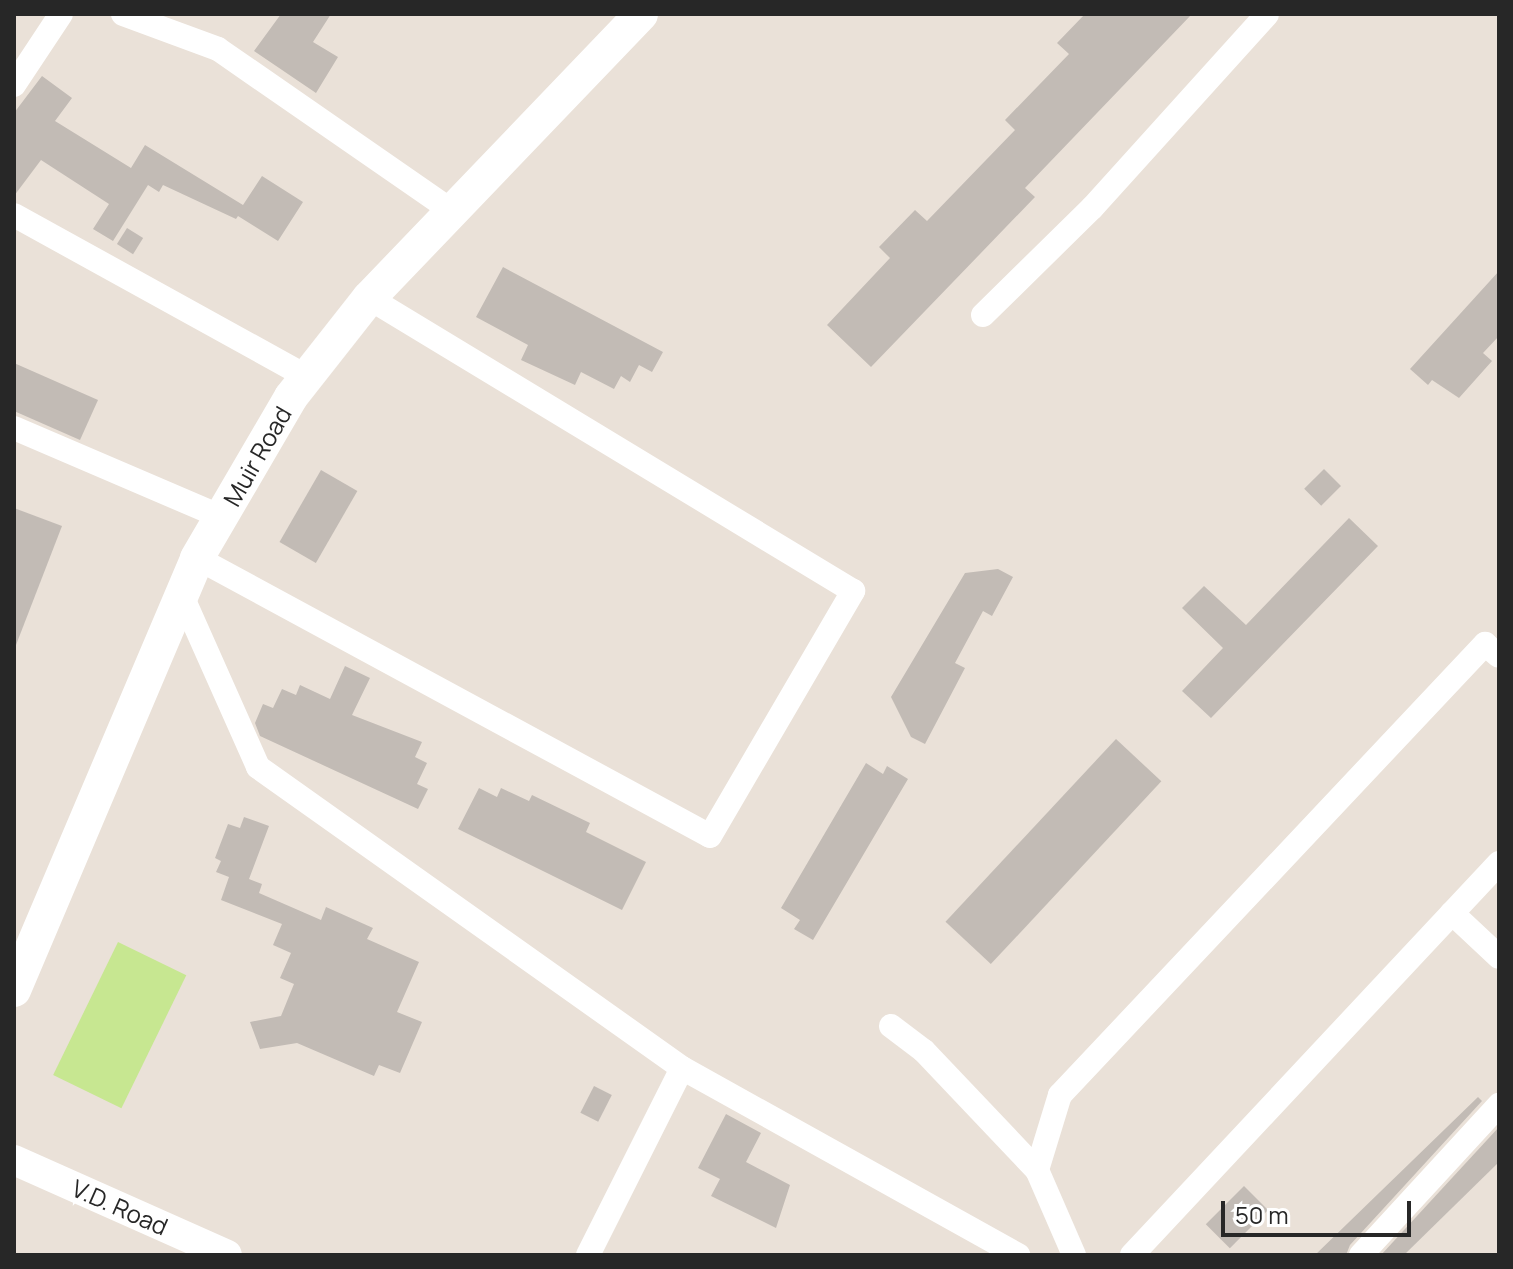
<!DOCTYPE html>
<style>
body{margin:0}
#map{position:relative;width:1513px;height:1269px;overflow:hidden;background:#eae1d8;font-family:Manrope,sans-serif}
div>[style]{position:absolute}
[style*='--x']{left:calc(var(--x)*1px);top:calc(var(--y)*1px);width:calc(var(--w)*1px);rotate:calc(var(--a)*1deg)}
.pitch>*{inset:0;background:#c7e791;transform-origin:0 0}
.building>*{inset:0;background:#c2bbb5;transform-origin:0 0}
.minor>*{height:24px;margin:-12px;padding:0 12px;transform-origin:12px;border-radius:12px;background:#fff}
.tertiary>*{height:30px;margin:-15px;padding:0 15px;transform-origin:15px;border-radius:15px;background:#fff}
.secondary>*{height:34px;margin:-17px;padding:0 17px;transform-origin:17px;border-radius:17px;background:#fff}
span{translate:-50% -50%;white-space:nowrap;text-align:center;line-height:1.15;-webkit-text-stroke:7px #fff;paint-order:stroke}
.street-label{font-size:24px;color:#272727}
.frame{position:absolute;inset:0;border:16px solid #272727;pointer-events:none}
.scale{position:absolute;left:1221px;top:1201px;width:190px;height:36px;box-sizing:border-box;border:4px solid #272727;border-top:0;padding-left:10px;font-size:24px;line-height:28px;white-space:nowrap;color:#272727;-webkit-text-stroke:6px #fff;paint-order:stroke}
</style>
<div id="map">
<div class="pitch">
<i style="left:118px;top:942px;width:76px;height:148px;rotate:26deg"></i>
</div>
<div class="building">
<i style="clip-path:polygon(281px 14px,331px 14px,313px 42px,338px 57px,316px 93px,254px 51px)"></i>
<i style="clip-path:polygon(1085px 14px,1192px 14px,1025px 188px,1035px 197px,871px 367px,827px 325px,890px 258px,879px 247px,915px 210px,927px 221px,1015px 130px,1005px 120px,1069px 54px,1057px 43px)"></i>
<i style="clip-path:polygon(42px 76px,72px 98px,55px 121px,131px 168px,145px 145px,243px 205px,262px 176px,303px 202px,278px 241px,238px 216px,236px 219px,163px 185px,159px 192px,148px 185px,113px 241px,93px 229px,109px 204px,41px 160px,14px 196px,14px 113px)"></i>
<i style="left:127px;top:228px;width:19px;height:19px;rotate:32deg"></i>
<i style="clip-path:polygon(503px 267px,663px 352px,652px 372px,639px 365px,630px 382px,621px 376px,614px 389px,581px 372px,575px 385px,521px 360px,528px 345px,476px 317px)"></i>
<i style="clip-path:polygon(1499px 271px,1499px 336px,1483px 353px,1492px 361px,1459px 398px,1432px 380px,1428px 385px,1410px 369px)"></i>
<i style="clip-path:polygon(14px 363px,98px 400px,80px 440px,14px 411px)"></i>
<i style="left:1324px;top:469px;width:24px;height:28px;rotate:45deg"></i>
<i style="left:321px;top:470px;width:42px;height:83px;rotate:30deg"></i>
<i style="clip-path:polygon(14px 508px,62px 526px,16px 645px,14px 645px)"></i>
<i style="clip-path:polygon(1349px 518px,1378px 546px,1211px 718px,1182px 691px,1223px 648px,1182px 608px,1204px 586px,1246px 625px)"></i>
<i style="clip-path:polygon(998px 569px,1013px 577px,992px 616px,983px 611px,955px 663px,965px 668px,925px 744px,911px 737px,891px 697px,965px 573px)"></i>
<i style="clip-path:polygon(345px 666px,370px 678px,352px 715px,422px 742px,415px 757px,427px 763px,417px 784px,428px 789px,418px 809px,260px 736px,255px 723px,263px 704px,273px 708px,282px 689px,296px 695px,300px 685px,330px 699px)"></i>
<i style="left:1116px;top:739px;width:62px;height:250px;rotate:43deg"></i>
<i style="clip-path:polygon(866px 763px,883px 774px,887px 766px,908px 779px,813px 940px,794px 929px,800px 920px,781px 908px)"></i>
<i style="clip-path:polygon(479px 788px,497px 797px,501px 788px,529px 801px,532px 795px,590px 823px,586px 832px,646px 862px,622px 910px,458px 829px)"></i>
<i style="clip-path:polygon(244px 817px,269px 826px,249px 879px,262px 884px,259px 893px,321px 920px,326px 907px,373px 928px,367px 939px,419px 962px,397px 1012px,422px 1022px,400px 1073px,379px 1065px,374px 1076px,297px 1043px,260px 1049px,250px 1022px,281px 1016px,294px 984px,280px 978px,291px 953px,273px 945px,282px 924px,221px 900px,229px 877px,216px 872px,221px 861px,215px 858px,228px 824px,240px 828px)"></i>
<i style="left:594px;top:1086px;width:20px;height:30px;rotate:27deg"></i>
<i style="clip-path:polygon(1478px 1097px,1482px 1101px,1350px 1245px,1346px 1255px,1315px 1255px)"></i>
<i style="clip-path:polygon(726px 1114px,761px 1133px,746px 1162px,790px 1185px,776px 1228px,711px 1196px,720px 1179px,698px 1168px)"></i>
<i style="clip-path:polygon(1499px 1127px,1499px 1162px,1404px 1255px,1381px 1255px)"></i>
<i style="left:1244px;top:1186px;width:34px;height:54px;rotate:45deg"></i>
</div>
<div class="minor">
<i style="--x:123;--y:14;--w:101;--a:20.2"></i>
<i style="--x:218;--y:49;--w:285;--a:34.7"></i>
<i style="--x:14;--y:85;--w:85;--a:-56.5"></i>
<i style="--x:14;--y:215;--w:335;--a:28.9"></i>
<i style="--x:983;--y:315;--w:153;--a:-44.5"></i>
<i style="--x:1092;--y:208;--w:261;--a:-47.9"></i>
<i style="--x:14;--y:428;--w:226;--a:23.2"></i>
<i style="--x:197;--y:558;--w:583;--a:28.45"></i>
<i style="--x:710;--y:836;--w:284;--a:-59.7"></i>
<i style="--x:853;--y:591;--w:566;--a:-148.81"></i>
<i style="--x:182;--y:596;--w:187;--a:66"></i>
<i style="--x:258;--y:767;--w:520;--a:35.37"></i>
<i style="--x:682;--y:1068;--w:385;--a:29.1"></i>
<i style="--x:1452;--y:913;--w:64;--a:43.1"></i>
<i style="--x:891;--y:1026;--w:41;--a:37.1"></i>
<i style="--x:924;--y:1051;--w:164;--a:46.5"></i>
<i style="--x:588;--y:1255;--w:209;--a:-63.3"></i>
<i style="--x:1074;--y:1255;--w:93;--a:-113.5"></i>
<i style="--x:1037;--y:1170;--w:78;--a:-73"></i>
<i style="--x:1060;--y:1095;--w:620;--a:-46.7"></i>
<i style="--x:1485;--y:644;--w:18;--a:41"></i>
<i style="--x:1132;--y:1255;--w:537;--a:-46.89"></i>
<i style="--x:1361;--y:1255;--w:204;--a:-47.4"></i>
</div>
<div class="tertiary">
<i style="--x:14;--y:1160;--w:233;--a:24"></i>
</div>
<div class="secondary">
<i style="--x:14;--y:990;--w:469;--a:-67"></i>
<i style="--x:197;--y:558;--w:186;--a:-59.7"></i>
<i style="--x:291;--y:397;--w:126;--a:-51.8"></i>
<i style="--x:369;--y:298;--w:393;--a:-46.2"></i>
</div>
<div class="street-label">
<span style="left:257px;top:456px;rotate:-60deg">Muir Road</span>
<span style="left:120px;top:1207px;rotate:24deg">V.D. Road</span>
</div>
<div class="frame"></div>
<div class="scale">50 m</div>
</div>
